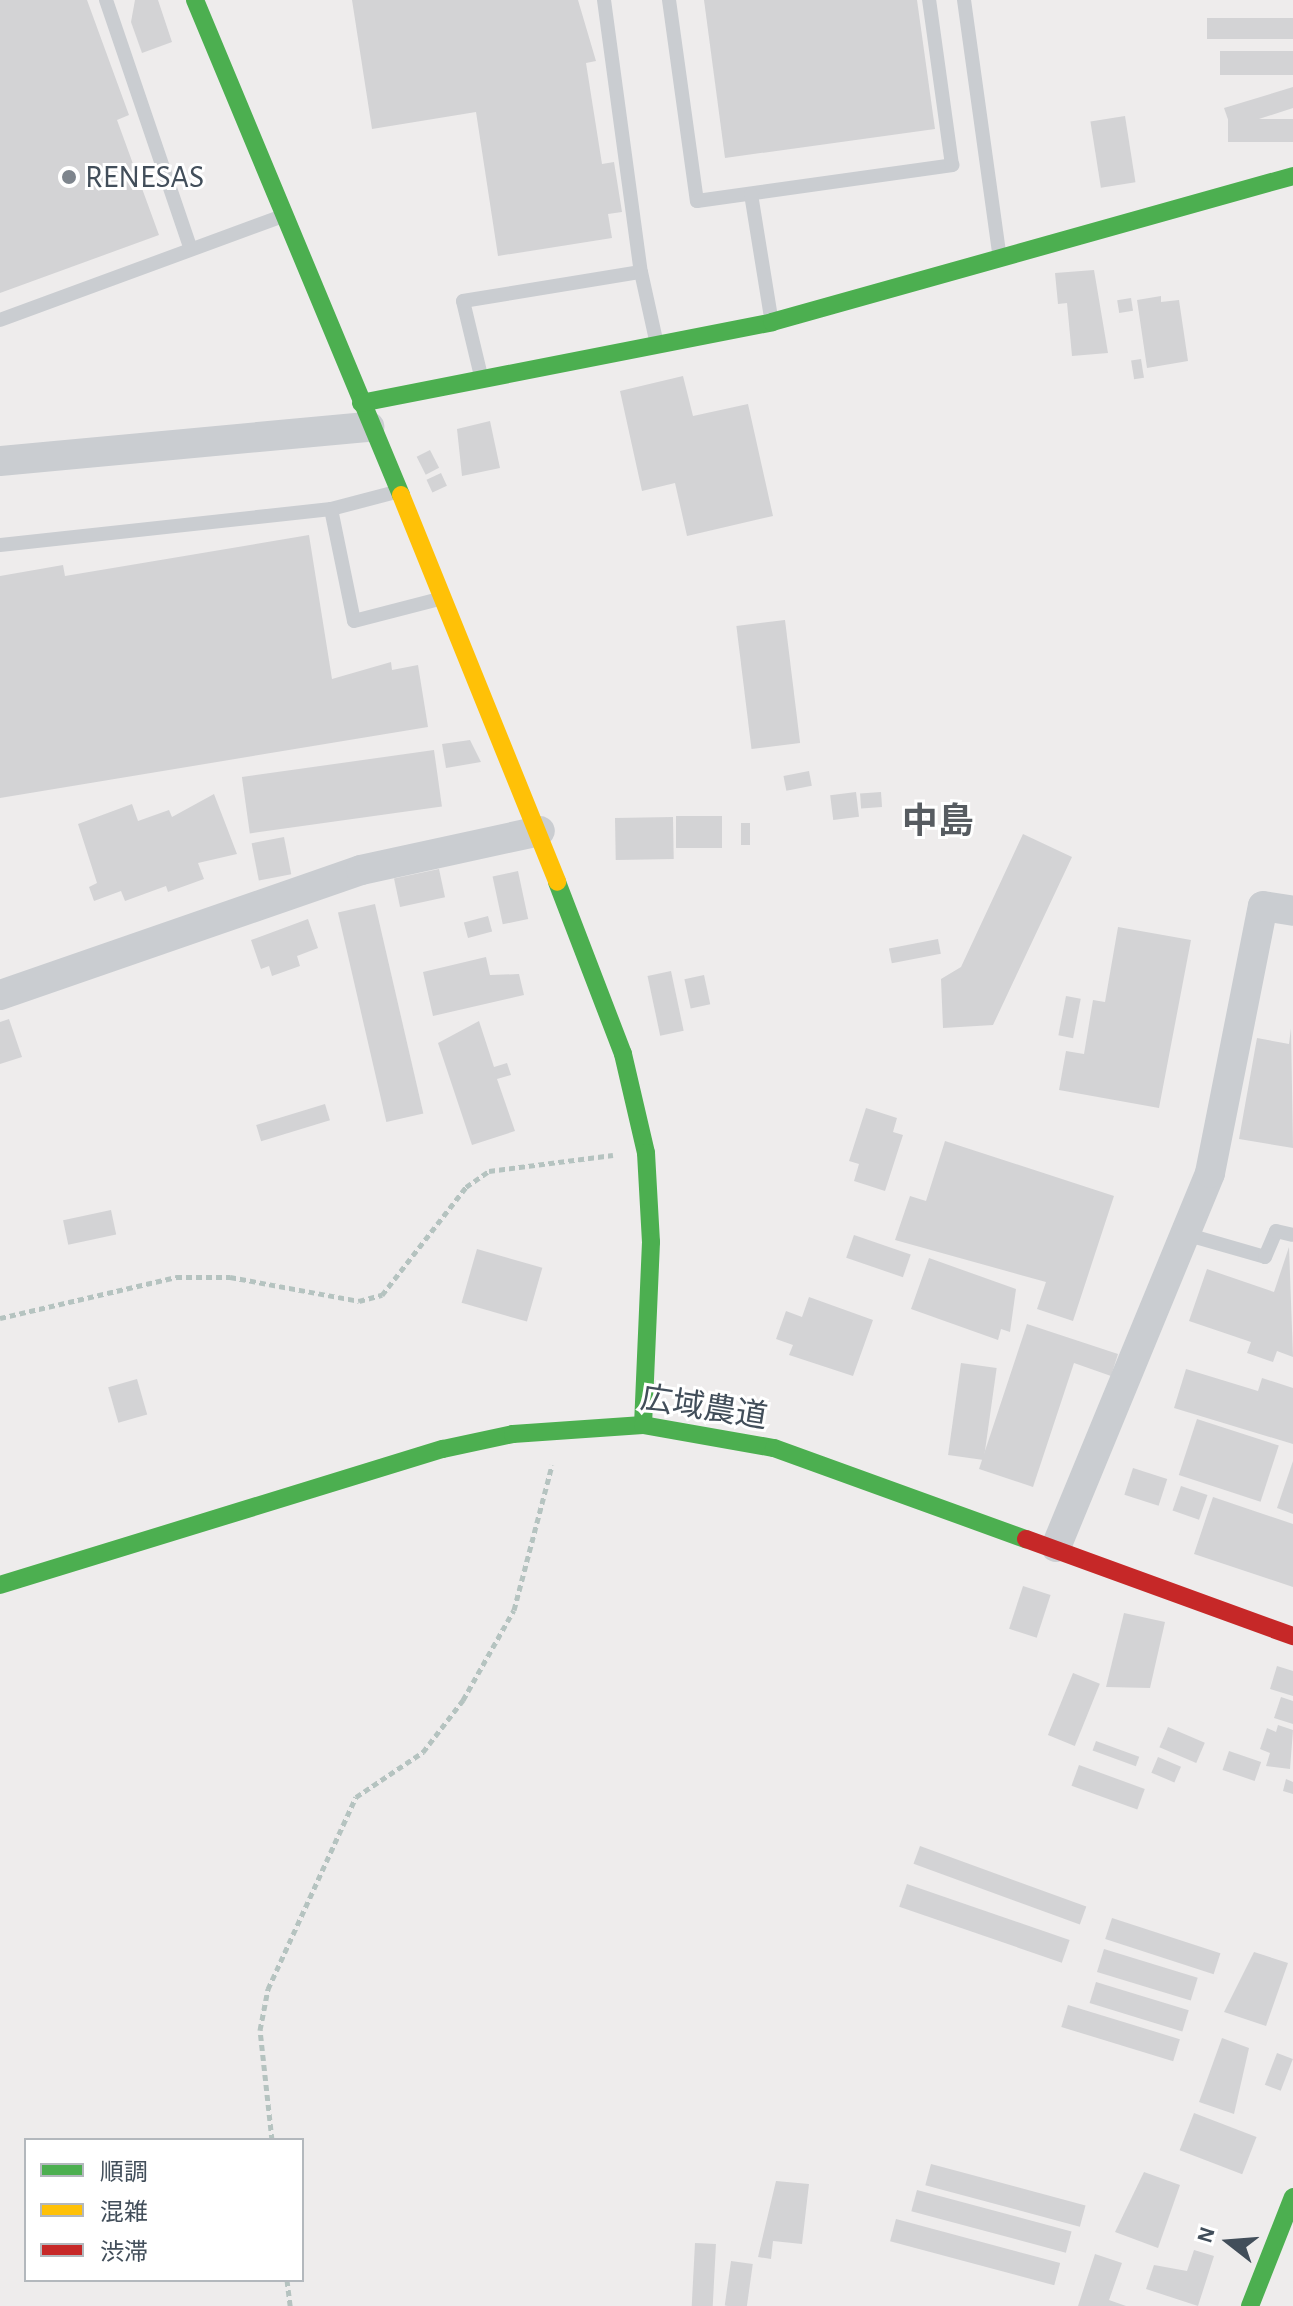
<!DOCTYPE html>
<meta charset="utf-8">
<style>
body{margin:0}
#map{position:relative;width:1293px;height:2306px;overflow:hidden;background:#eeecec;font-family:"Alegreya Sans","Noto Sans JP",sans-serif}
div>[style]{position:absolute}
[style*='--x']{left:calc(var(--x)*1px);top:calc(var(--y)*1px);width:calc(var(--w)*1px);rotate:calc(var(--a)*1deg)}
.building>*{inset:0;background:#d3d3d5;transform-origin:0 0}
.path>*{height:5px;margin-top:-2.5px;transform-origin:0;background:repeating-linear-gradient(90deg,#b5c3c0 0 6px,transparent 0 10px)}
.lane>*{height:14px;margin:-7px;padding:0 7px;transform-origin:7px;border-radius:7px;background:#cacdd1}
.street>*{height:30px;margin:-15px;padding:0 15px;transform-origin:15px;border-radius:15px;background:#cacdd1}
.fast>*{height:18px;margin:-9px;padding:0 9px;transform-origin:9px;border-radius:9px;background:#4caf50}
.slow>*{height:18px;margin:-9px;padding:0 9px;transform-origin:9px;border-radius:9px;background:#ffc107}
.jam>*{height:18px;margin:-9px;padding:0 9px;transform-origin:9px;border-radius:9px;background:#c62828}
.dots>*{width:22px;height:22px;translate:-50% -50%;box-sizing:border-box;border:4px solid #fff;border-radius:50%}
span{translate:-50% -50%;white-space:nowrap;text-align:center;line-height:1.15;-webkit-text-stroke:6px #fff;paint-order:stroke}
.poi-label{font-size:32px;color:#424e5a}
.left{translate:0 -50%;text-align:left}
.street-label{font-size:32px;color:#424e5a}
.quarter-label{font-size:36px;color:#575c61;font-weight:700}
.legend{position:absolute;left:24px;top:2138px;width:280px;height:144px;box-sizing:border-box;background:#fff;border:2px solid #b3b8bd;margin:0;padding:10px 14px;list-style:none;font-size:24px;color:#424e5a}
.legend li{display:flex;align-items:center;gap:16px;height:40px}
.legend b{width:40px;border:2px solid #b3b8bd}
.north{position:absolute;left:1189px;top:2202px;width:80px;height:80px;-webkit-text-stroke:6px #fff;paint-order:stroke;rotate:287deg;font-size:22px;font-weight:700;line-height:32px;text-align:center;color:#424e5a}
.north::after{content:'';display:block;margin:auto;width:28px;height:36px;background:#424e5a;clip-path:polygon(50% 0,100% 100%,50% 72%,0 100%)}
</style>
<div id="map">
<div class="building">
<i style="clip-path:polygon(0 0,87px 0,129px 115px,117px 120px,159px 235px,0 293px)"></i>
<i style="clip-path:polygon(135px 0,158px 0,172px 42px,142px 53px,131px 22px)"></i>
<i style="clip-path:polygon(352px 0,578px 0,596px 61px,586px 63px,602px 164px,614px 162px,622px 212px,608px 214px,612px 238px,498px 256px,476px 112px,372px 129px)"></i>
<i style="clip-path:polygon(704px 0,917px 0,935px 129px,725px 158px)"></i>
<i style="left:1293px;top:18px;width:21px;height:86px;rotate:90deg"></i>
<i style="left:1293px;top:51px;width:24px;height:73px;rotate:90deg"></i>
<i style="clip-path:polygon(1293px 87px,1293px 108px,1231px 128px,1224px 108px)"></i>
<i style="left:1125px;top:116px;width:67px;height:35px;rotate:81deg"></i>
<i style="left:1293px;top:119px;width:23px;height:65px;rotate:90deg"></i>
<i style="clip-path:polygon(1094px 270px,1108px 353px,1072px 356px,1067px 303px,1058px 304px,1055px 273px)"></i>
<i style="clip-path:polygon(1161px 296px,1161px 302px,1179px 300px,1188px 361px,1147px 368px,1137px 300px)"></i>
<i style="left:1131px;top:298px;width:13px;height:14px;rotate:81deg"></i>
<i style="left:1141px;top:359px;width:19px;height:10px;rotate:81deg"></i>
<i style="clip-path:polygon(683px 376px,693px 416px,748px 404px,773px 516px,687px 536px,675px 483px,642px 491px,620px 391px)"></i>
<i style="clip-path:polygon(490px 421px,500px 468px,462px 476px,457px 429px)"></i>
<i style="left:430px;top:450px;width:20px;height:15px;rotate:63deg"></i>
<i style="left:441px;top:473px;width:14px;height:16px;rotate:65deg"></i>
<i style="clip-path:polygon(309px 535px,332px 679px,391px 662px,392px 670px,418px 665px,428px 727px,0 798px,0 576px,63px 565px,65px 576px)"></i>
<i style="left:785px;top:620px;width:124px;height:49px;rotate:83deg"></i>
<i style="clip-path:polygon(470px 740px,481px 762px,446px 768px,442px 744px)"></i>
<i style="left:434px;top:750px;width:57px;height:194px;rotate:82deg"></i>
<i style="left:809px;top:771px;width:15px;height:26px;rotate:79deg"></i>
<i style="left:856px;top:792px;width:25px;height:26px;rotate:83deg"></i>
<i style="left:881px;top:792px;width:15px;height:21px;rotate:86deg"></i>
<i style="clip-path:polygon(214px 794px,237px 854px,198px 863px,204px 879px,168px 892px,166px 886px,125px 901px,121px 891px,94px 901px,89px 887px,97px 883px,78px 824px,132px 804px,138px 821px,169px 810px,172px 817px)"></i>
<i style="left:722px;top:816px;width:32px;height:46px;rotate:90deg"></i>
<i style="left:673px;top:817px;width:42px;height:58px;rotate:89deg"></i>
<i style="left:741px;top:823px;width:9px;height:22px"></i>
<i style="clip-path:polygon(1023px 834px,1072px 857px,993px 1025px,943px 1028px,941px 979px,961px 967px)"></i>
<i style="left:284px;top:837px;width:38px;height:33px;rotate:79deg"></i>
<i style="left:439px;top:869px;width:29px;height:46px;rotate:78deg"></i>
<i style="left:518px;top:871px;width:49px;height:26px;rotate:78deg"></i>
<i style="left:375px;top:904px;width:215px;height:38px;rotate:77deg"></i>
<i style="left:488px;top:916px;width:16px;height:25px;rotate:75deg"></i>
<i style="clip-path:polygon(308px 919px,318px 948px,297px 956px,300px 966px,272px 976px,269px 966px,261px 969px,251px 940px)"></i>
<i style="clip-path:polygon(1118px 927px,1191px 940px,1159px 1108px,1059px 1090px,1066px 1051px,1084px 1054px,1093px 1000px,1105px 1002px)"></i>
<i style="left:938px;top:939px;width:15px;height:50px;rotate:79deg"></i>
<i style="clip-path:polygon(486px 957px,490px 975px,519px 974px,524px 995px,433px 1016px,423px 972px)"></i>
<i style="left:671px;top:971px;width:61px;height:24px;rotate:78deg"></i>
<i style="left:704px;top:975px;width:30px;height:20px;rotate:78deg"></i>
<i style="left:1066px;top:996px;width:15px;height:40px;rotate:11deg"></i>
<i style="clip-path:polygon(9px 1019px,22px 1057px,0 1064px,0 1022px)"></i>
<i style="clip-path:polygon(479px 1021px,494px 1067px,507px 1063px,511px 1075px,497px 1079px,515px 1131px,472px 1145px,438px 1043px)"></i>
<i style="clip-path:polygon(1291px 1028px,1293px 1148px,1239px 1139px,1257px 1038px,1289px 1044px)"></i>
<i style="left:325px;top:1104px;width:17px;height:72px;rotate:73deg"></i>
<i style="clip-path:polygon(866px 1108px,897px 1118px,893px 1132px,903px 1135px,885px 1191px,854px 1181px,859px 1164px,849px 1161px)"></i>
<i style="clip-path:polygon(945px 1141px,1114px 1196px,1073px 1321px,1037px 1309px,1046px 1282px,895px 1240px,910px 1196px,926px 1201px)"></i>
<i style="left:111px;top:1210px;width:25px;height:49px;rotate:78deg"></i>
<i style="left:854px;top:1235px;width:60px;height:24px;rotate:19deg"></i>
<i style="clip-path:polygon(1289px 1247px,1293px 1357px,1277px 1351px,1273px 1362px,1247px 1353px,1251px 1342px,1189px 1321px,1207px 1269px,1274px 1292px)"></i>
<i style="left:477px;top:1249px;width:68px;height:56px;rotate:16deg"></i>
<i style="clip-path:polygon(929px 1258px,1016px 1289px,1010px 1332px,1001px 1329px,998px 1340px,911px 1309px)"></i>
<i style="clip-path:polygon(809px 1297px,873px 1320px,853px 1376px,789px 1355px,793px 1345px,776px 1339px,786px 1311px,802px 1317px)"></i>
<i style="clip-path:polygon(1027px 1324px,1118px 1354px,1111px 1376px,1074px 1363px,1033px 1487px,979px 1469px)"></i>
<i style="left:961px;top:1363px;width:36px;height:93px;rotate:8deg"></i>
<i style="clip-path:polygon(1186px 1369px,1258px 1391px,1262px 1378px,1293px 1388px,1293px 1444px,1174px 1408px)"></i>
<i style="left:137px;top:1379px;width:37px;height:30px;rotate:74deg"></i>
<i style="left:1197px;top:1419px;width:86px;height:59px;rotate:18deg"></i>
<i style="clip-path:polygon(1293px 1461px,1293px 1514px,1277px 1508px)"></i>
<i style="left:1133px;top:1468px;width:36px;height:28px;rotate:18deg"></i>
<i style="left:1181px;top:1486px;width:28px;height:26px;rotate:19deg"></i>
<i style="clip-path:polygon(1213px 1497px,1293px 1524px,1293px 1587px,1194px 1554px)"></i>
<i style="left:1023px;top:1586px;width:29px;height:45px;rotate:18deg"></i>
<i style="clip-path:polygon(1124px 1613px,1165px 1622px,1150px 1688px,1106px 1687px)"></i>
<i style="clip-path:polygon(1277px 1666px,1293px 1671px,1293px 1696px,1270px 1689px)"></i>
<i style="left:1073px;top:1673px;width:29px;height:67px;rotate:22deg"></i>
<i style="clip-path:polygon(1281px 1697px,1293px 1701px,1293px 1724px,1274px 1718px)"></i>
<i style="clip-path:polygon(1278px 1725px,1293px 1730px,1290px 1769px,1266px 1766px,1270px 1753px,1260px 1749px,1267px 1728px,1276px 1732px)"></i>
<i style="left:1168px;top:1727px;width:40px;height:22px;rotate:23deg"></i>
<i style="left:1096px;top:1741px;width:46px;height:10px;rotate:20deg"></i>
<i style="left:1229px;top:1751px;width:34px;height:20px;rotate:19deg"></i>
<i style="left:1158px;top:1757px;width:25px;height:17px;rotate:23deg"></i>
<i style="left:1079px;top:1765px;width:70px;height:22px;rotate:20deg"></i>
<i style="clip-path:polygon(1286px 1779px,1293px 1782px,1293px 1794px,1283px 1791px)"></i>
<i style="left:920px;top:1846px;width:177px;height:19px;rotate:20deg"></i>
<i style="left:907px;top:1884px;width:172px;height:24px;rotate:19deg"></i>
<i style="left:1112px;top:1918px;width:114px;height:22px;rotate:18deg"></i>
<i style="left:1104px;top:1949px;width:98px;height:24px;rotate:17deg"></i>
<i style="clip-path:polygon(1254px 1952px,1288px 1963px,1266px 2026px,1224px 2012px)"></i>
<i style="left:1096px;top:1982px;width:97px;height:22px;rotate:17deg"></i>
<i style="left:1068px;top:2005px;width:117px;height:23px;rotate:17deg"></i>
<i style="clip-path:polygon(1222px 2038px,1249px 2048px,1234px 2114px,1199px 2102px)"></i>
<i style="left:1277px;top:2053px;width:17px;height:34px;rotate:21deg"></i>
<i style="left:1194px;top:2113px;width:67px;height:40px;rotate:21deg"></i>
<i style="left:931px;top:2164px;width:160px;height:22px;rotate:15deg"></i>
<i style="clip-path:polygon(1144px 2172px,1180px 2185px,1158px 2248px,1115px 2232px)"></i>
<i style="clip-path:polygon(776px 2181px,809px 2184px,802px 2244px,773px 2241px,771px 2259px,758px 2257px)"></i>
<i style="left:917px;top:2190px;width:160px;height:22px;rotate:15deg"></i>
<i style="left:896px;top:2219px;width:170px;height:23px;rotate:15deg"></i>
<i style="left:695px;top:2243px;width:21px;height:63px;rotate:3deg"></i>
<i style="clip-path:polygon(1194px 2250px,1214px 2256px,1198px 2306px,1146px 2289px,1154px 2265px,1187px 2271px)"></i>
<i style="clip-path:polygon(1095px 2254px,1122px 2263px,1109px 2300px,1126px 2306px,1078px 2306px)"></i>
<i style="left:731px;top:2261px;width:22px;height:45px;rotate:8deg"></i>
</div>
<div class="path">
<i style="--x:0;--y:1318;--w:181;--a:-13.1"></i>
<i style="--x:176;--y:1277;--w:54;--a:0"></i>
<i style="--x:230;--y:1277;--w:131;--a:10.5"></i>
<i style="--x:359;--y:1301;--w:24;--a:-15"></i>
<i style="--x:382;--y:1295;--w:137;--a:-52.1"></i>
<i style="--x:466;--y:1187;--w:28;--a:-35"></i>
<i style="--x:489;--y:1171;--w:125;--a:-7.4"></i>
<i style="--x:272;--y:2140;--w:111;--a:-96.2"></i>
<i style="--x:260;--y:2030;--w:42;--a:-79"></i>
<i style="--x:268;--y:1989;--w:211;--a:-65.4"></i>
<i style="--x:356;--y:1797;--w:81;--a:-33.9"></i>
<i style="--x:423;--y:1752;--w:66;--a:-52.4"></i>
<i style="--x:463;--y:1700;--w:103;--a:-60.5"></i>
<i style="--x:514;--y:1610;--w:150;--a:-75.3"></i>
<i style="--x:287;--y:2280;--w:26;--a:83"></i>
</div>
<div class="lane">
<i style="--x:106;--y:0;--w:263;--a:71.2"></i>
<i style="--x:604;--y:0;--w:275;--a:82.3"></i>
<i style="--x:669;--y:0;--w:203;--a:82.1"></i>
<i style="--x:697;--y:201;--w:258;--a:-8"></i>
<i style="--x:952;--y:165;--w:167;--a:-97.9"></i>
<i style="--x:964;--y:0;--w:255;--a:82.1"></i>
<i style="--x:751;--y:194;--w:125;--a:80.8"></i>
<i style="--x:0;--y:320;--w:298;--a:-20.2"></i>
<i style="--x:481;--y:376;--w:77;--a:-103.5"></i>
<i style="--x:463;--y:301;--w:180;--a:-9.3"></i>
<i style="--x:641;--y:272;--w:70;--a:77.6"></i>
<i style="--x:331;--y:509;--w:67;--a:-14.7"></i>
<i style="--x:0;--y:545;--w:333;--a:-6.2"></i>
<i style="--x:331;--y:509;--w:114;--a:78.4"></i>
<i style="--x:354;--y:621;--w:88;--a:-14.5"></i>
<i style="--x:1185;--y:1234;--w:83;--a:16"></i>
<i style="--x:1265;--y:1257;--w:28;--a:-67"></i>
<i style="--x:1276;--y:1231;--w:17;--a:13"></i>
</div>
<div class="street">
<i style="--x:0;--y:461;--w:371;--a:-5.3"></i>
<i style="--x:0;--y:995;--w:382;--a:-19.1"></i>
<i style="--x:361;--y:870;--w:183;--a:-12.3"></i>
<i style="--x:1056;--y:1547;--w:404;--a:-67.6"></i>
<i style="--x:1210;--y:1173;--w:272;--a:-78.8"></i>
<i style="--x:1263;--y:906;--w:30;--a:9"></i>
</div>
<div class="fast">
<i style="--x:195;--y:0;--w:536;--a:67.4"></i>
<i style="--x:361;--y:403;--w:419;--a:-11.1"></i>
<i style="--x:772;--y:322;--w:541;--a:-15.65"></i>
<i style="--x:557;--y:882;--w:184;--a:69"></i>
<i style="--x:623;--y:1054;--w:102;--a:76.9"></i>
<i style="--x:646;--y:1153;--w:89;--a:86.8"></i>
<i style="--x:651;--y:1242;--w:183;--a:92.5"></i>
<i style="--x:0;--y:1585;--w:463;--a:-17.1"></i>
<i style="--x:443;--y:1449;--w:72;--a:-12.1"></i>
<i style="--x:513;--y:1434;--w:130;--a:-4"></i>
<i style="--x:643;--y:1425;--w:133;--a:10"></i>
<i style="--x:774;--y:1448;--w:268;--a:19.9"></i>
<i style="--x:1250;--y:2306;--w:117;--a:-68.5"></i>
</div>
<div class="slow">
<i style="--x:401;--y:495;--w:417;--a:68"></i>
</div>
<div class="jam">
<i style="--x:1026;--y:1539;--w:284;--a:20"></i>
</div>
<div class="dots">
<i style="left:69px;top:177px;background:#7e858d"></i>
</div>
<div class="poi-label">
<span class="left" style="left:85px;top:177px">RENESAS</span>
</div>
<div class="street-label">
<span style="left:704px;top:1408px;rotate:9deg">広域農道</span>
</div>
<div class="quarter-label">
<span style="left:938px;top:823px">中島</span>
</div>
<ul class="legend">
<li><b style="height:10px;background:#4caf50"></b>順調</li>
<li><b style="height:10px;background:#ffc107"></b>混雑</li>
<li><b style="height:10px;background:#c62828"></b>渋滞</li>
</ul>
<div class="north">N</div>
</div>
